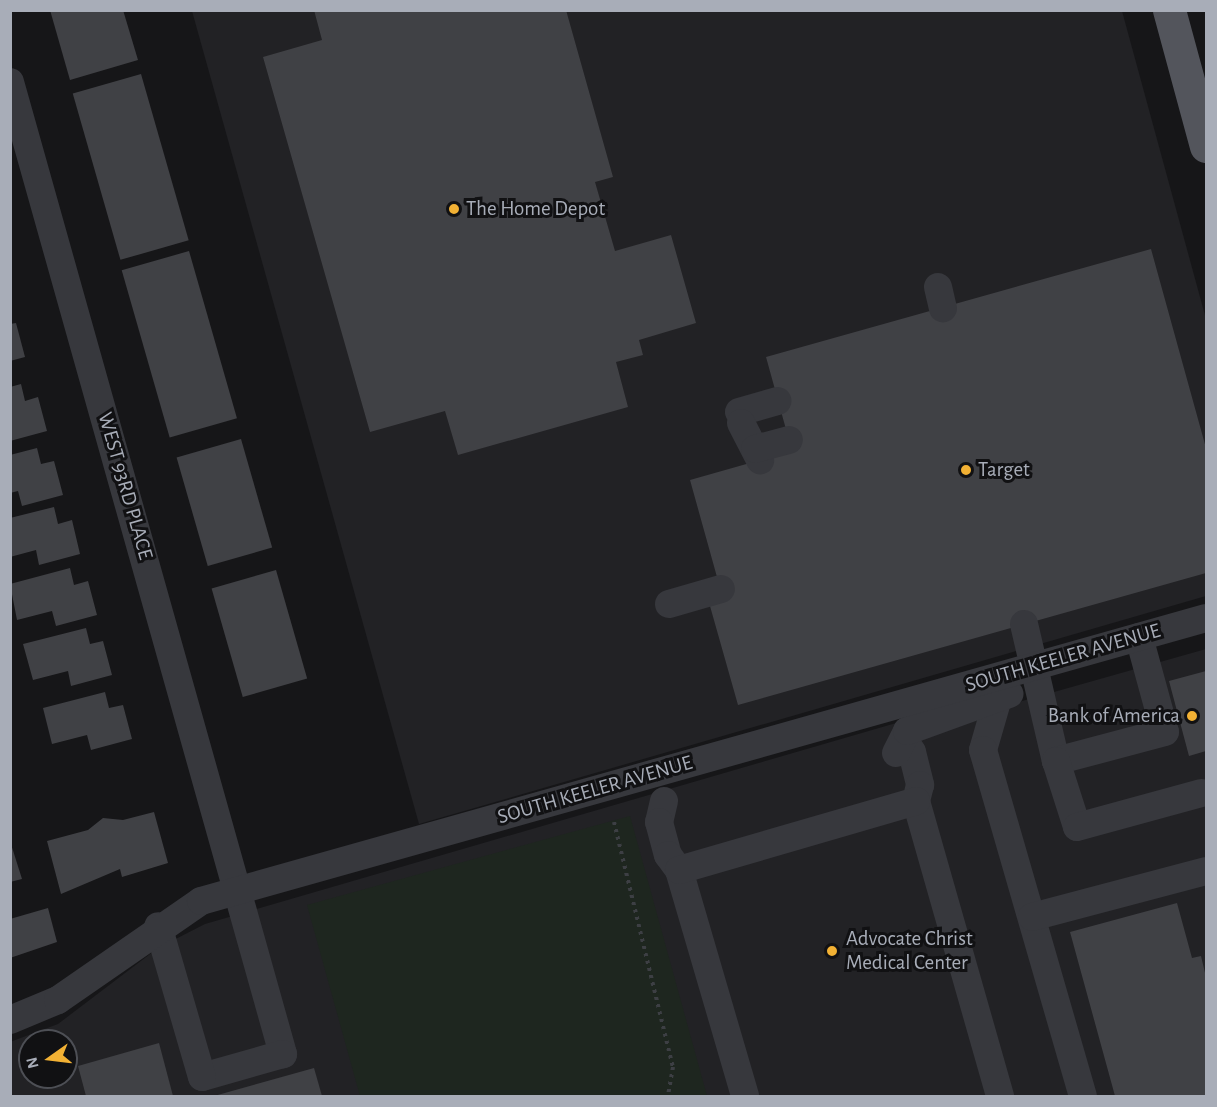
<!DOCTYPE html>
<style>
body{margin:0}
#map{position:relative;width:1217px;height:1107px;overflow:hidden;background:#161618;font-family:"Alegreya Sans",sans-serif}
div>[style]{position:absolute}
[style*='--x']{left:calc(var(--x)*1px);top:calc(var(--y)*1px);width:calc(var(--w)*1px);rotate:calc(var(--a)*1deg)}
.built>*{inset:0;background:#222225}
.green>*{inset:0;background:#1e261f}
.building>*{inset:0;background:#404145;transform-origin:0 0}
.path>*{height:4px;margin-top:-2px;transform-origin:0;background:repeating-linear-gradient(90deg,#3d3f44 0 3px,transparent 0 7.5px)}
.minor>*{height:28px;margin:-14px;padding:0 14px;transform-origin:14px;border-radius:14px;background:#37383d}
.major>*{height:33px;margin:-16.5px;padding:0 16.5px;transform-origin:16.5px;border-radius:16.5px;background:#53555c}
.dots>*{width:16px;height:16px;translate:-50% -50%;box-sizing:border-box;border:3px solid #111113;border-radius:50%}
span{translate:-50% -50%;white-space:nowrap;text-align:center;line-height:1.15;-webkit-text-stroke:6px #111113;paint-order:stroke}
.poi-label{font-size:21px;color:#a8adb8}
.left{translate:0 -50%;text-align:left}
.right{translate:-100% -50%;text-align:right}
.street-label{font-size:21px;color:#a8adb8}
.frame{position:absolute;inset:0;border:12px solid #a8adb8;pointer-events:none}
.north{position:absolute;left:18px;top:1029px;width:60px;height:60px;box-sizing:border-box;background:#111113;border:2px solid #4d4f55;border-radius:50%;rotate:256deg;font-size:16px;font-weight:700;line-height:24px;text-align:center;color:#a8adb8}
.north::after{content:'';display:block;margin:auto;width:21px;height:27px;background:#f2b134;clip-path:polygon(50% 0,100% 100%,50% 72%,0 100%)}
</style>
<div id="map">
<div class="built">
<i style="clip-path:polygon(192px 11px,1122px 11px,1206px 319px,1206px 596px,419px 824px)"></i>
<i style="clip-path:polygon(evenodd,1206px 649px,1206px 1096px,11px 1096px,10px 1042px,58px 1024px,158px 948px,205px 924px,934px 712px,987px 711px,1206px 649px,30px 1041px,66px 1041px,66px 1077px,30px 1077px,30px 1041px)"></i>
</div>
<div class="green">
<i style="clip-path:polygon(630px 816px,707px 1096px,360px 1096px,307px 905px)"></i>
</div>
<div class="building">
<i style="clip-path:polygon(50px 10px,123px 10px,138px 60px,70px 80px)"></i>
<i style="clip-path:polygon(314px 10px,566px 10px,613px 177px,595px 182px,615px 251px,671px 235px,696px 323px,639px 340px,643px 355px,616px 362px,628px 407px,458px 455px,445px 411px,370px 432px,263px 57px,322px 40px)"></i>
<i style="left:141px;top:74px;width:173px;height:71px;rotate:74deg"></i>
<i style="clip-path:polygon(1151px 249px,1206px 448px,1206px 573px,738px 705px,708px 599px,722px 595px,690px 480px,792px 451px,766px 357px)"></i>
<i style="left:189px;top:251px;width:174px;height:70px;rotate:74deg"></i>
<i style="clip-path:polygon(16px 323px,25px 357px,10px 361px,10px 324px)"></i>
<i style="clip-path:polygon(21px 384px,25px 401px,38px 397px,47px 431px,10px 441px,10px 387px)"></i>
<i style="left:241px;top:439px;width:113px;height:67px;rotate:74deg"></i>
<i style="clip-path:polygon(37px 448px,41px 464px,54px 461px,63px 495px,22px 506px,18px 491px,10px 493px,10px 455px)"></i>
<i style="clip-path:polygon(54px 507px,58px 524px,72px 520px,80px 554px,39px 565px,36px 550px,10px 557px,10px 518px)"></i>
<i style="clip-path:polygon(70px 568px,74px 585px,88px 581px,97px 615px,56px 626px,52px 611px,17px 620px,10px 584px)"></i>
<i style="left:276px;top:570px;width:113px;height:67px;rotate:74deg"></i>
<i style="clip-path:polygon(86px 628px,90px 644px,103px 641px,112px 675px,71px 686px,68px 671px,33px 680px,23px 644px)"></i>
<i style="clip-path:polygon(1206px 671px,1206px 751px,1189px 756px,1169px 681px)"></i>
<i style="clip-path:polygon(105px 692px,109px 708px,123px 705px,132px 739px,91px 750px,87px 735px,52px 744px,43px 708px)"></i>
<i style="clip-path:polygon(154px 812px,168px 863px,122px 877px,120px 869px,61px 894px,47px 841px,88px 830px,103px 818px,123px 820px)"></i>
<i style="clip-path:polygon(10px 841px,22px 879px,10px 882px)"></i>
<i style="clip-path:polygon(1177px 903px,1192px 958px,1201px 956px,1206px 977px,1206px 1096px,1115px 1096px,1070px 932px)"></i>
<i style="clip-path:polygon(48px 908px,57px 942px,10px 958px,10px 919px)"></i>
<i style="clip-path:polygon(159px 1043px,173px 1096px,86px 1096px,78px 1066px)"></i>
<i style="clip-path:polygon(314px 1068px,322px 1096px,214px 1096px)"></i>
</div>
<div class="path">
<i style="--x:614;--y:822;--w:252;--a:76.5"></i>
<i style="--x:673;--y:1067;--w:29;--a:100"></i>
</div>
<div class="minor">
<i style="--x:10;--y:82;--w:1010;--a:74.31"></i>
<i style="--x:283;--y:1054;--w:84;--a:164.1"></i>
<i style="--x:202;--y:1077;--w:157;--a:-106.2"></i>
<i style="--x:938;--y:287;--w:22;--a:77"></i>
<i style="--x:739;--y:412;--w:40;--a:-16"></i>
<i style="--x:741;--y:423;--w:42;--a:62.8"></i>
<i style="--x:755;--y:449;--w:35;--a:-15"></i>
<i style="--x:669;--y:604;--w:54;--a:-16.1"></i>
<i style="--x:1024;--y:624;--w:141;--a:76.9"></i>
<i style="--x:1139;--y:637;--w:98;--a:74.7"></i>
<i style="--x:1165;--y:732;--w:113;--a:165.1"></i>
<i style="--x:1056;--y:761;--w:69;--a:72.3"></i>
<i style="--x:1077;--y:827;--w:129;--a:-15.3"></i>
<i style="--x:998;--y:698;--w:54;--a:106.1"></i>
<i style="--x:983;--y:750;--w:360;--a:73.9"></i>
<i style="--x:904;--y:740;--w:14;--a:56"></i>
<i style="--x:912;--y:752;--w:34;--a:76"></i>
<i style="--x:920;--y:785;--w:16;--a:104"></i>
<i style="--x:916;--y:801;--w:307;--a:74.1"></i>
<i style="--x:896;--y:753;--w:25;--a:-63"></i>
<i style="--x:907;--y:731;--w:109;--a:-19.9"></i>
<i style="--x:664;--y:801;--w:22;--a:103"></i>
<i style="--x:659;--y:822;--w:34;--a:75"></i>
<i style="--x:668;--y:855;--w:19;--a:54"></i>
<i style="--x:679;--y:870;--w:235;--a:73.7"></i>
<i style="--x:679;--y:870;--w:247;--a:-16.2"></i>
<i style="--x:1032;--y:917;--w:180;--a:-14.8"></i>
<i style="--x:10;--y:1020;--w:52;--a:-22.6"></i>
<i style="--x:58;--y:1000;--w:174;--a:-34.7"></i>
<i style="--x:201;--y:901;--w:1044;--a:-15.73"></i>
</div>
<div class="major">
<i style="--x:1169;--y:10;--w:141;--a:74.8"></i>
</div>
<div class="dots">
<i style="left:454px;top:209px;background:#f2b134"></i>
<i style="left:966px;top:470px;background:#f2b134"></i>
<i style="left:1192px;top:716px;background:#f2b134"></i>
<i style="left:832px;top:951px;background:#f2b134"></i>
</div>
<div class="poi-label">
<span class="left" style="left:466px;top:209px">The Home Depot</span>
<span class="left" style="left:978px;top:470px">Target</span>
<span class="right" style="left:1180px;top:716px">Bank of America</span>
<span class="left" style="left:846px;top:951px">Advocate Christ<br>Medical Center</span>
</div>
<div class="street-label">
<span style="left:125px;top:486px;rotate:74deg">WEST 93RD PLACE</span>
<span style="left:1063px;top:658px;rotate:-16deg">SOUTH KEELER AVENUE</span>
<span style="left:595px;top:790px;rotate:-16deg">SOUTH KEELER AVENUE</span>
</div>
<div class="frame"></div>
<div class="north">N</div>
</div>
